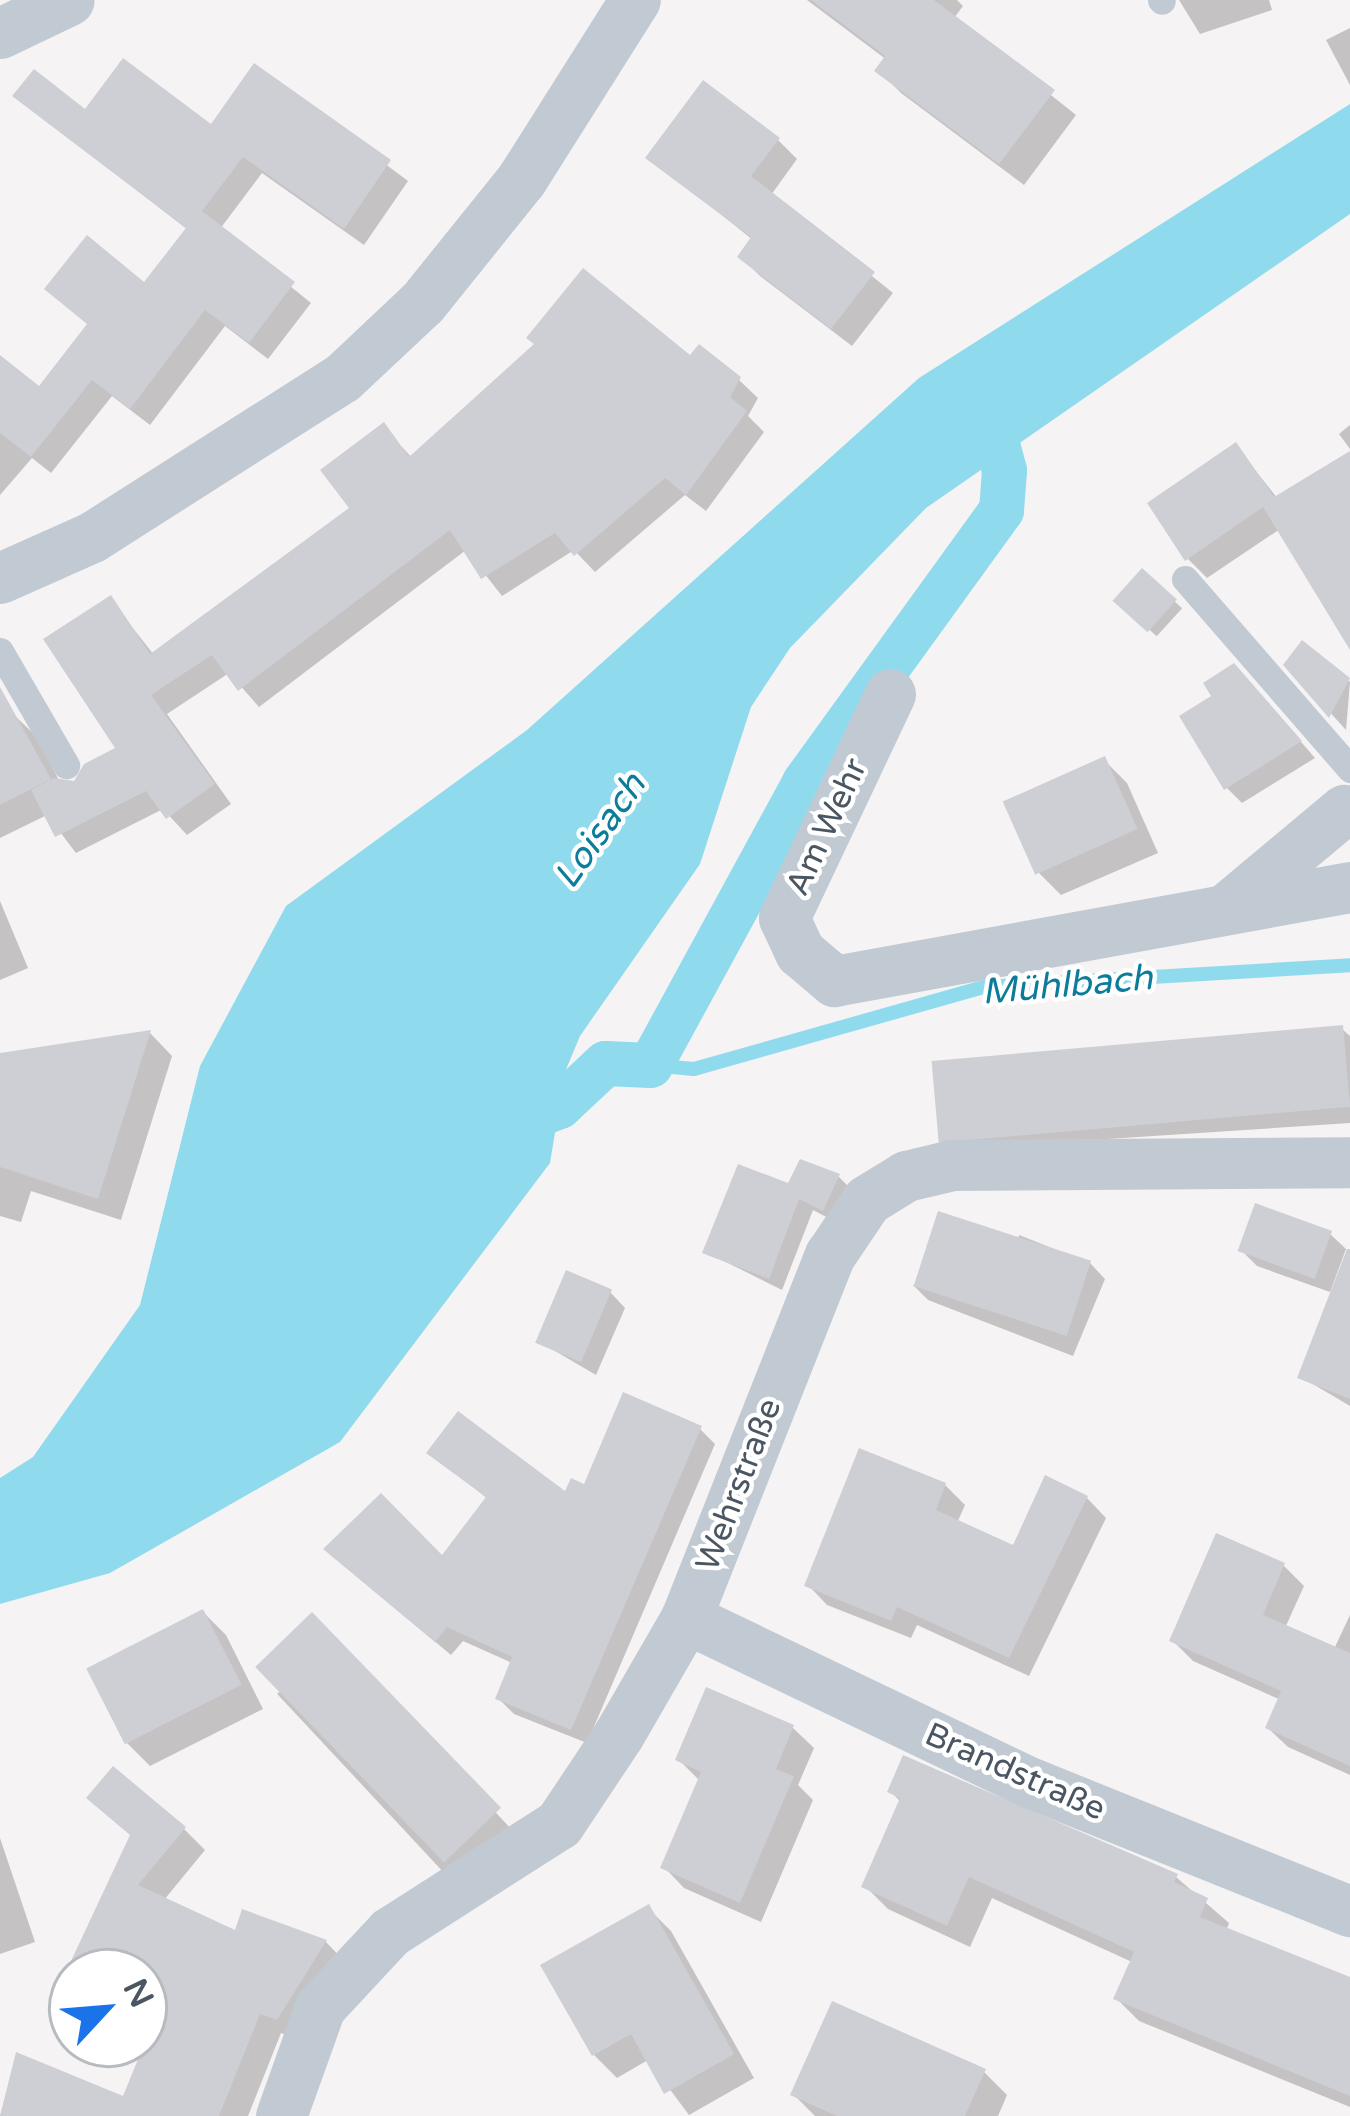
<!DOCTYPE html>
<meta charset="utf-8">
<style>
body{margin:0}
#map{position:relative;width:1350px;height:2116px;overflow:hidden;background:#f5f3f3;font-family:"Varela Round",sans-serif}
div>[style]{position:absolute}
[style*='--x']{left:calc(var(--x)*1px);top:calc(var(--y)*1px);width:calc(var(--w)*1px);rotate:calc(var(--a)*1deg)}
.water>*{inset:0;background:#90daee}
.shadow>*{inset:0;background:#0003;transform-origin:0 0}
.stream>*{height:14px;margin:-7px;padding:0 7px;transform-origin:7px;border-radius:7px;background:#90daee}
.canal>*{height:45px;margin:-22.5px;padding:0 22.5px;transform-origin:22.5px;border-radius:22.5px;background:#90daee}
.building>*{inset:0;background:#cdcfd5;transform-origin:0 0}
.lane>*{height:27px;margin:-13.5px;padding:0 13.5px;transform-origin:13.5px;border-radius:13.5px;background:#c1cad2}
.street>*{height:51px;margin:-25.5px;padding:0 25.5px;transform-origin:25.5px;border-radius:25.5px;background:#c1cad2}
span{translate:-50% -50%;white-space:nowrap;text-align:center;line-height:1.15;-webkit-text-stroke:9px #fff;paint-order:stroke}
.street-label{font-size:33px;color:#4a5661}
.water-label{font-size:36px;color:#0c7c9b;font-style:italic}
.north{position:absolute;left:48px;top:1948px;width:120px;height:120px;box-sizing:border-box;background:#fff;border:3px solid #b7bbc0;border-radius:50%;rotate:64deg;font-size:33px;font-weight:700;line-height:48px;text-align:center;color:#4a5661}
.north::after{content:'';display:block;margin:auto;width:42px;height:54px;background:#1a73e8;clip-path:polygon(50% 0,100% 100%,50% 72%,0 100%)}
</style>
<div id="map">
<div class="water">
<i style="clip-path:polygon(1350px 104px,1350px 214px,926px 508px,790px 648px,751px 707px,700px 864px,580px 1036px,565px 1072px,550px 1163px,340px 1442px,110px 1573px,0 1604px,0 1478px,33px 1457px,140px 1305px,200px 1066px,286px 906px,527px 730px,919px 378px)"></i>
</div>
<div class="shadow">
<i style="clip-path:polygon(807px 0,957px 0,963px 6px,954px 18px,1076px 115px,1024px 185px,901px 93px,878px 70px,887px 60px)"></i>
<i style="clip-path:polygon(1179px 0,1269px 0,1272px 10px,1200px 34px)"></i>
<i style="clip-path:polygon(1350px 28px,1350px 85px,1326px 40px)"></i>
<i style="clip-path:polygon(255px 67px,408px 181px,364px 245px,262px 173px,220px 229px,311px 303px,268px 359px,225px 326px,150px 425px,112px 396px,51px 473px,32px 458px,0 495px,0 359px,40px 391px,145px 286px,188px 230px,16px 96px,85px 114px,212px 128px)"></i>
<i style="clip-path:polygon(778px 140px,797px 159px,771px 195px,893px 293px,852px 346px,760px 276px,741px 257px,753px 240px,649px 157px)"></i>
<i style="clip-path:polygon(691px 359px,739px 380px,758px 398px,748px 416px,764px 432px,706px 511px,685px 495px,595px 572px,574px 550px,502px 596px,466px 550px,259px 707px,229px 673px,167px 714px,231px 804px,187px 835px,163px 809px,76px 853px,47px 815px,0 838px,0 719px,12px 713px,35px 735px,60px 782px,76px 784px,119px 749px,110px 599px,154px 655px,353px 509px,383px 426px,412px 458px)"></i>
<i style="clip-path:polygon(1350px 425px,1350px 449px,1339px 434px)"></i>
<i style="clip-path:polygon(1236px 446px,1278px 499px,1350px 454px,1350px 636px,1280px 529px,1207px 578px,1188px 559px)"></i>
<i style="left:1142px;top:572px;width:54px;height:38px;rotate:42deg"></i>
<i style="clip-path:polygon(1302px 645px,1350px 682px,1346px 730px,1287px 665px)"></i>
<i style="clip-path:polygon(1249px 682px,1315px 758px,1242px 803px,1227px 788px)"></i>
<i style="clip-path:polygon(1104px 760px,1127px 783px,1158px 853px,1061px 895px,1038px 872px)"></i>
<i style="clip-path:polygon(0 901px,28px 968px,0 980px)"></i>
<i style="clip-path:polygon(1342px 1029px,1350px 1036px,1350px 1123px,957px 1149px,941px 1133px)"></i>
<i style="clip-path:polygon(150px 1033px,172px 1056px,121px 1220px,31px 1191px,21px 1222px,0 1216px,0 1056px)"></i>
<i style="clip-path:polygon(839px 1177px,852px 1190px,836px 1222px,813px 1210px,782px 1290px,706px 1252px,790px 1187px)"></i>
<i style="clip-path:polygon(1330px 1234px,1346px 1249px,1330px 1292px,1257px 1266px,1241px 1250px)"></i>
<i style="clip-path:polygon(1019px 1235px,1090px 1263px,1105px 1279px,1073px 1356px,928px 1300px,913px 1285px,1017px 1245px)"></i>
<i style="clip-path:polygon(610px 1292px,625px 1308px,596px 1375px,538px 1341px)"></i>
<i style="clip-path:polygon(1350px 1320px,1350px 1406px,1301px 1377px)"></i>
<i style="clip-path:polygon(700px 1429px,715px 1444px,587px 1743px,514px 1714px,499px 1699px,512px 1663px,463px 1641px,451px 1655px,342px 1564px,442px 1560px,488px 1499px,430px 1453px,566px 1496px)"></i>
<i style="clip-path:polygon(945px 1485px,965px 1505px,957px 1523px,1015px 1549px,1087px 1498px,1106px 1518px,1029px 1676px,917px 1625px,911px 1638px,827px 1605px,808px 1585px)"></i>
<i style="clip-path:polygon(1284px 1566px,1304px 1586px,1285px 1628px,1334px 1649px,1350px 1615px,1350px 1775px,1288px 1747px,1268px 1728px,1281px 1700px,1193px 1661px,1173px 1641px)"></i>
<i style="clip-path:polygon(203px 1612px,226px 1635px,263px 1709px,150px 1766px,127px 1743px)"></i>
<i style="left:335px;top:1640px;width:267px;height:79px;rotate:47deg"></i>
<i style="clip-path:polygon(793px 1728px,814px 1748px,798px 1785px,813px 1800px,761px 1922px,684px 1888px,664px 1867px,700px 1781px,679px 1760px)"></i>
<i style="clip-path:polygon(890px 1791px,1176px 1877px,1229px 1923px,1226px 1931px,1350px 1982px,1350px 2107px,1139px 2021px,1116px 1998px,1132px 1962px,992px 1898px,970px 1947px,888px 1909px,865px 1886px,902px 1803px)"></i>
<i style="clip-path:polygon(184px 1829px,205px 1850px,164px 1900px,236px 1935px,326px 1942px,346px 1963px,299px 2039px,281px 2033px,248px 2116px,0 2116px,18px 2056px,125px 2100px,160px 2012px,144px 2004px,144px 1972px,86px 1972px,74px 1960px)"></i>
<i style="clip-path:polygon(0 1838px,35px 1942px,0 1954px)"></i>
<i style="clip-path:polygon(648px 1908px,671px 1931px,754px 2078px,689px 2115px,648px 2060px,617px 2078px,594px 2055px)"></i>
<i style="clip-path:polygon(984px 2072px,1007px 2095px,998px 2116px,815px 2116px,794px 2095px)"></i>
</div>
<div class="stream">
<i style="--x:650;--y:1065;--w:44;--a:5.2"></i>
<i style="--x:694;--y:1069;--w:301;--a:-15.8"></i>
<i style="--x:984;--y:987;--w:367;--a:-3.4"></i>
</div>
<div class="canal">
<i style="--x:504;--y:1127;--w:59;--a:-20.9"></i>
<i style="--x:559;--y:1106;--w:63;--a:-43.1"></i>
<i style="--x:605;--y:1063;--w:45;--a:2.5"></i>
<i style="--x:650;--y:1065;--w:322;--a:-61.4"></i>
<i style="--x:804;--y:782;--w:336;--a:-54.1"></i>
<i style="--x:1001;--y:510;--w:40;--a:-85.7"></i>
<i style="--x:1004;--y:470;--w:34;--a:-105"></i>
</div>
<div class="building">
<i style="clip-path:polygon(811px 0,934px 0,1055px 90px,999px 164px,874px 71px,885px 56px)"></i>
<i style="clip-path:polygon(123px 58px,211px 124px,254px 63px,391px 160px,344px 229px,243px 157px,202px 211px,295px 282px,249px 343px,205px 310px,130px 409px,92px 380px,31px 457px,0 433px,0 355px,39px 386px,87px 324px,44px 289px,87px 235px,144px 282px,186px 228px,12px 96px,34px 69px,85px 109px)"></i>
<i style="clip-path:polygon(703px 80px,780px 138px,751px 176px,875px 272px,831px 329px,737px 257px,751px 237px,645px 158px)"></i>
<i style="clip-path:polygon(583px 268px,690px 355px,699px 344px,741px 377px,730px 397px,747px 411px,686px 495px,665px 478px,574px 556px,555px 533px,481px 579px,450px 530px,238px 691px,212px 655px,151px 695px,215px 784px,166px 819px,146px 791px,55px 837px,31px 790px,54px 778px,74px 781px,84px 764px,115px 748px,43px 639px,111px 595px,150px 654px,349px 508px,320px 470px,384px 422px,409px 457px,534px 344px,526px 338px)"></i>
<i style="clip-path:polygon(1236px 442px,1274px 497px,1350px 451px,1350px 650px,1263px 507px,1185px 561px,1147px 503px)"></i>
<i style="left:1142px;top:568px;width:47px;height:44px;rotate:42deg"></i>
<i style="clip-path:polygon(1302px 640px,1350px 678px,1329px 718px,1283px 665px)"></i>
<i style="clip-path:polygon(1234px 663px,1302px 741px,1224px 790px,1179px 716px,1211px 696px,1203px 683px)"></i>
<i style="clip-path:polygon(0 687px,51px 779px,0 805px)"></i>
<i style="left:1105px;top:756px;width:80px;height:112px;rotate:66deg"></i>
<i style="left:1343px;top:1025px;width:82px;height:413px;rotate:85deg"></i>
<i style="clip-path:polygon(151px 1030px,98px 1199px,0 1167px,0 1053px)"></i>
<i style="clip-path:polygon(800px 1159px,840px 1174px,823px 1211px,799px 1199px,769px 1279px,702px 1253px,738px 1164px,788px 1183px)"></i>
<i style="left:1255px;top:1203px;width:82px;height:51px;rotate:20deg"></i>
<i style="left:938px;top:1211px;width:161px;height:79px;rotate:18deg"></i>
<i style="clip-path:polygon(1347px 1249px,1350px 1249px,1350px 1399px,1297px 1378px)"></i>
<i style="left:566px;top:1270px;width:50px;height:79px;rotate:23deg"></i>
<i style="clip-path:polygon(623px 1392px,702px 1426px,571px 1730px,495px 1699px,512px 1657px,447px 1627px,435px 1642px,323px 1549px,381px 1493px,442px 1555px,486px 1497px,426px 1453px,458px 1411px,565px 1491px,571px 1478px,584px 1484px)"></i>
<i style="clip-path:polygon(859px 1448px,946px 1483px,936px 1510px,1013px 1545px,1045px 1475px,1088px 1496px,1009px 1658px,897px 1607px,891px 1621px,804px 1586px)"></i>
<i style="clip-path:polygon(1216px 1533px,1285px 1563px,1263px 1615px,1350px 1653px,1350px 1766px,1265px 1728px,1281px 1691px,1169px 1641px)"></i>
<i style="left:203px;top:1609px;width:85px;height:131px;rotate:63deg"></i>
<i style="left:312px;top:1612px;width:272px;height:79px;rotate:46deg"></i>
<i style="clip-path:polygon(706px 1687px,794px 1725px,776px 1769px,794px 1776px,740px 1903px,660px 1868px,701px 1772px,675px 1760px)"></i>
<i style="clip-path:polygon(903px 1755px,1178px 1874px,1174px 1882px,1208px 1898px,1200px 1917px,1350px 1977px,1350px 2096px,1113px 1999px,1134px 1952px,969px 1877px,947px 1926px,861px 1887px,900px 1798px,887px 1792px)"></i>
<i style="clip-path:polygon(113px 1766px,186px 1827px,138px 1885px,235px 1930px,242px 1909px,327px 1940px,277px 2020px,260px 2014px,219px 2116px,0 2116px,16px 2052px,123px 2096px,161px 2003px,144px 1995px,144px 1972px,94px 1972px,71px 1961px,130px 1835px,86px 1798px)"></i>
<i style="clip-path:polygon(649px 1904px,734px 2054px,664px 2094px,631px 2034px,592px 2056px,540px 1965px)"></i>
<i style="clip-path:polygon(832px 2001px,986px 2069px,965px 2116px,837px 2116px,790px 2095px)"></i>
</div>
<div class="lane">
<i style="--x:1161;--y:0;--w:1;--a:45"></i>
<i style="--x:1185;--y:579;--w:252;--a:49"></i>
<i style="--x:0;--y:651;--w:132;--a:59.9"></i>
</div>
<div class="street">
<i style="--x:0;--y:33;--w:76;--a:-25.6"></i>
<i style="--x:0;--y:578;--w:101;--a:-24"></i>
<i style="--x:92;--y:537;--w:296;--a:-32.5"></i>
<i style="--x:342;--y:378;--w:110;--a:-43.2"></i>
<i style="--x:422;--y:303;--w:158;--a:-51.2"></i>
<i style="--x:521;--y:180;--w:213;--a:-57.7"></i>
<i style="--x:890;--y:694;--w:248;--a:115.3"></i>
<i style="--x:784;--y:918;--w:38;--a:65"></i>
<i style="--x:800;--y:952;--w:45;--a:40.5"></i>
<i style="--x:834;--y:981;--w:524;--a:-10.32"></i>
<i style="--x:1229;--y:906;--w:150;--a:-39.9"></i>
<i style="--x:686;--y:1618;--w:382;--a:25.6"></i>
<i style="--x:1031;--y:1783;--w:344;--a:21.9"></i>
<i style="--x:281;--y:2116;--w:116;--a:-70.3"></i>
<i style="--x:320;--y:2007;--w:103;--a:-47"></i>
<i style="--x:390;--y:1932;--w:201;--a:-32.6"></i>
<i style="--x:559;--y:1824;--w:108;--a:-56.3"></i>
<i style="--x:619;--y:1734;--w:134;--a:-60"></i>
<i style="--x:686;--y:1618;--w:391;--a:-68.4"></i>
<i style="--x:830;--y:1255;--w:66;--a:-56.1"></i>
<i style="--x:867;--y:1200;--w:46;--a:-31.6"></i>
<i style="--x:906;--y:1176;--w:47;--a:-13.4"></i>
<i style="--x:952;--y:1165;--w:398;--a:-0.4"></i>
</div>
<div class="street-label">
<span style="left:827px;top:827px;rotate:-65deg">Am Wehr</span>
<span style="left:739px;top:1485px;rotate:-69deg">Wehrstraße</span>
<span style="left:1015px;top:1772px;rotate:24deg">Brandstraße</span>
</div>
<div class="water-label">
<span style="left:600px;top:831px;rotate:-55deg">Loisach</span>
<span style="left:1067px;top:985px;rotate:-5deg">Mühlbach</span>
</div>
<div class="north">N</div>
</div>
